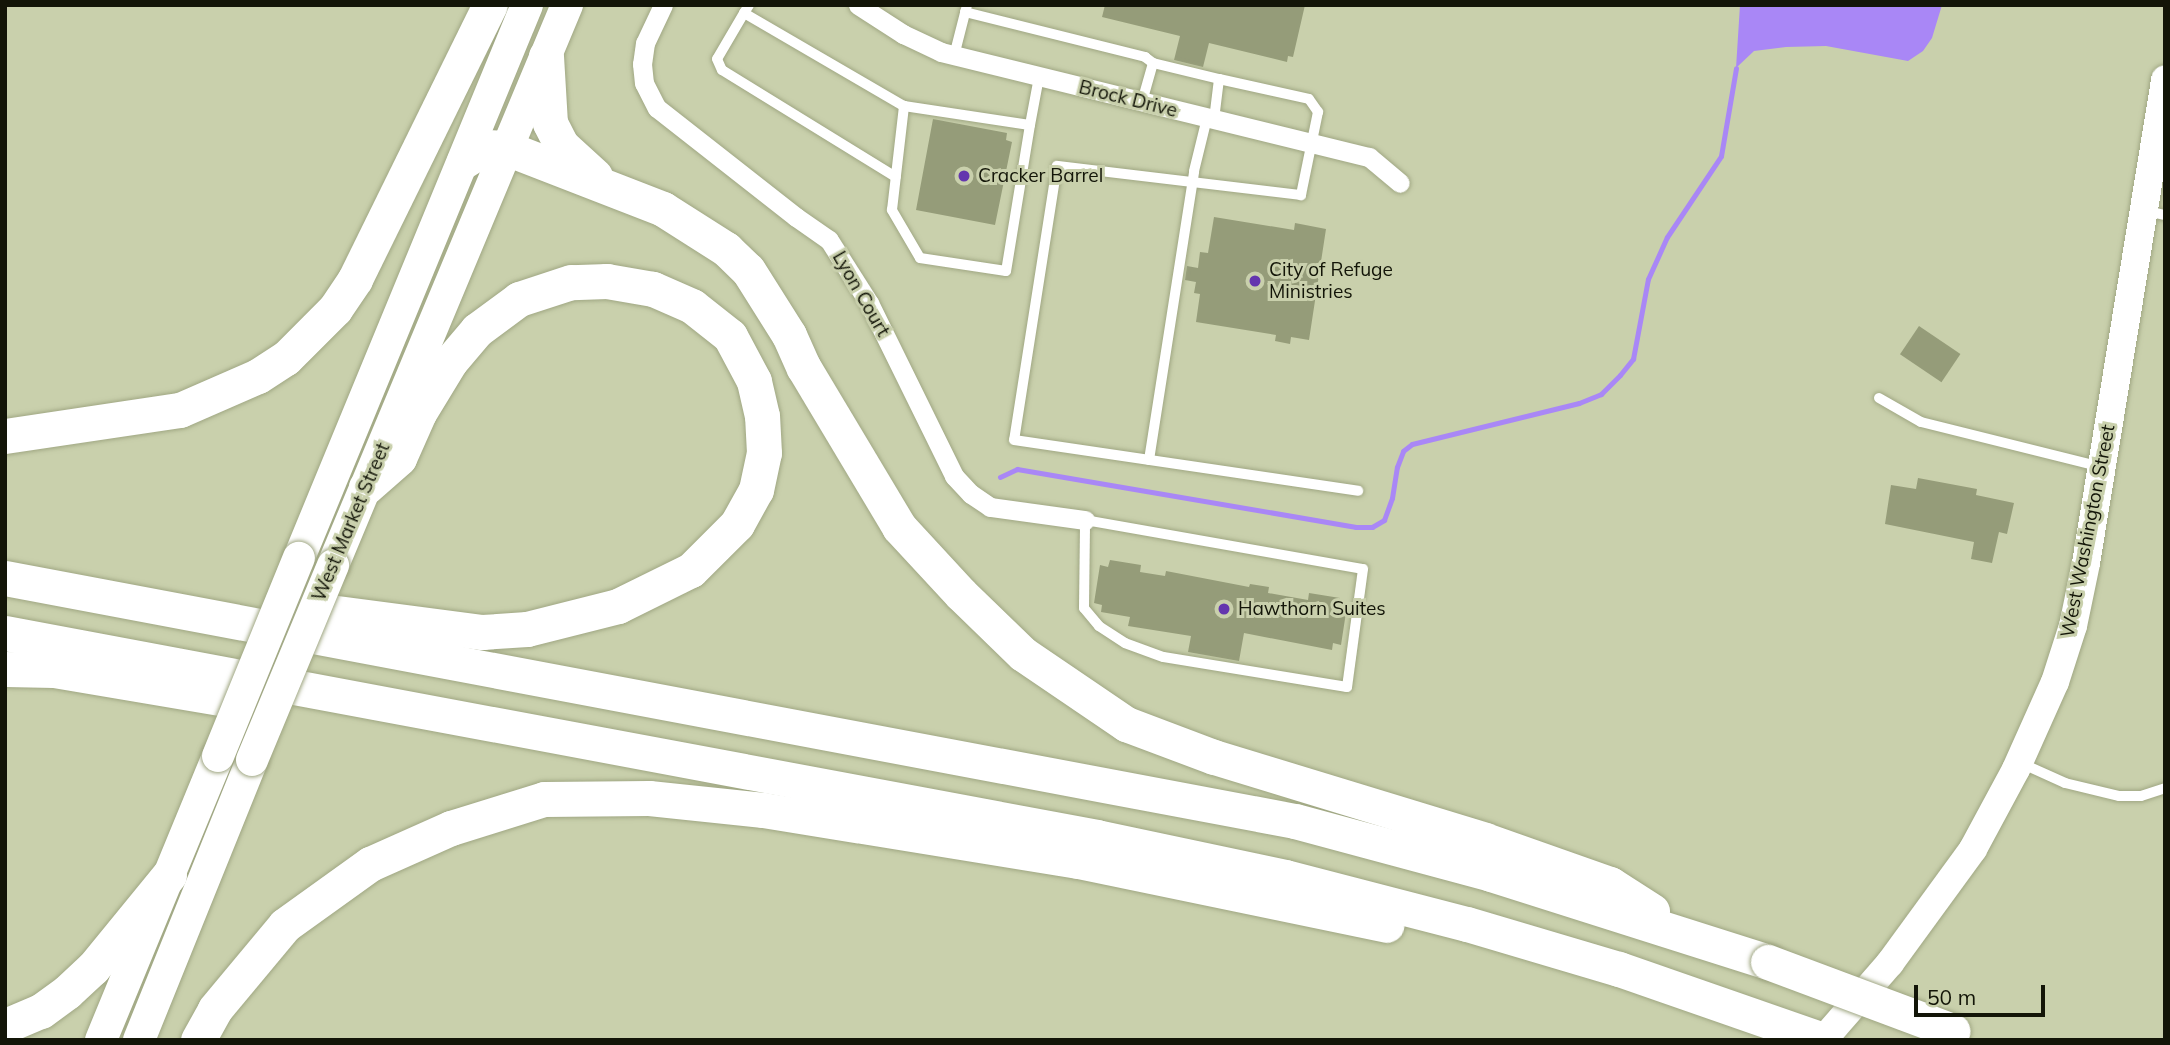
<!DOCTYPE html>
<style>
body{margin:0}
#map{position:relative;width:2170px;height:1045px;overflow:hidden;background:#c9d0ac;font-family:Mulish,sans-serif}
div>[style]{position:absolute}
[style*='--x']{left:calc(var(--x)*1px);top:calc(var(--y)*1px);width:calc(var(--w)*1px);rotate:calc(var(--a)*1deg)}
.water>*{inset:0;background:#a987f6}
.stream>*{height:5px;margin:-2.5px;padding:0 2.5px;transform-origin:2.5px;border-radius:2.5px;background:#a987f6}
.building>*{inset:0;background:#959c79;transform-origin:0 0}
.roads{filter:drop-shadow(0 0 2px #a0a783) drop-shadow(0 0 2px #a0a783)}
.lane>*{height:10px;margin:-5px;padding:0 5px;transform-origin:5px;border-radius:5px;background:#fff}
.street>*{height:19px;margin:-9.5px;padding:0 9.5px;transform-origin:9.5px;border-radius:9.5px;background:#fff}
.secondary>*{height:28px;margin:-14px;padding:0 14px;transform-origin:14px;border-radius:14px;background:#fff}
.primary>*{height:32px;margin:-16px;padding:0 16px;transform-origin:16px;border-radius:16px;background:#fff}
.highway>*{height:35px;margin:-17.5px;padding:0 17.5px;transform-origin:17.5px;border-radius:17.5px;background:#fff}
.bridges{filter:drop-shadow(0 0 2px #a0a783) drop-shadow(0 0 2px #a0a783)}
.primary-bridge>*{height:32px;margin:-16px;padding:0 16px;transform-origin:16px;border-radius:16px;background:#fff}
.highway-bridge>*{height:35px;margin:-17.5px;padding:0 17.5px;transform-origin:17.5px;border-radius:17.5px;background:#fff}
.dots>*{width:19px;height:19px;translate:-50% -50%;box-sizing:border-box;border:4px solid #c9d0ac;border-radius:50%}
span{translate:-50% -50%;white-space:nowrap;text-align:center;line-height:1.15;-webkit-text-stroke:6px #c9d0ac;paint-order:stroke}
.street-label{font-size:19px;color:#131508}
.poi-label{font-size:19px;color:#131508}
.left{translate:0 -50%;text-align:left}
.frame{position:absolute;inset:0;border:7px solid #131508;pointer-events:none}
.scale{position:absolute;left:1914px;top:985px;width:131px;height:32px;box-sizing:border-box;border:4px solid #131508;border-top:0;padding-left:9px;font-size:21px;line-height:24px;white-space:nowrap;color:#131508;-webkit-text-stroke:5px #c9d0ac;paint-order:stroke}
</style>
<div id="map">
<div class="water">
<i style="clip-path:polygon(1740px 5px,1942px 5px,1932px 38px,1923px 51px,1908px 61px,1826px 46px,1786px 47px,1754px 51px,1736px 68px)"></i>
</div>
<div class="stream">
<i style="--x:1000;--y:477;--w:19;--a:-25"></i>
<i style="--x:1017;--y:469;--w:344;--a:9.7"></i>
<i style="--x:1356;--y:527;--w:16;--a:0"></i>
<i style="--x:1372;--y:527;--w:14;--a:-30"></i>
<i style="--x:1384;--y:520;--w:23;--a:-70"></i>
<i style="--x:1392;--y:498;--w:31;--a:-81"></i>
<i style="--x:1397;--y:467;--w:17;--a:-69"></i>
<i style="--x:1403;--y:451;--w:11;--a:-38"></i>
<i style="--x:1412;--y:444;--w:172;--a:-13.8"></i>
<i style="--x:1579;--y:403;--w:24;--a:-22"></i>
<i style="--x:1601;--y:394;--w:27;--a:-45"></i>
<i style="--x:1620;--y:375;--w:21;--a:-51"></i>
<i style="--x:1633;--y:359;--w:81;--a:-79.4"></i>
<i style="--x:1648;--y:279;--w:46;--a:-65.7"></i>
<i style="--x:1667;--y:237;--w:97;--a:-56.3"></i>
<i style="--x:1721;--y:156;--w:89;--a:-80.3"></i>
</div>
<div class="building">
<i style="clip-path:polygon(1105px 5px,1305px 5px,1293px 57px,1288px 56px,1287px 62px,1209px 43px,1203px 67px,1174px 60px,1180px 36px,1102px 17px)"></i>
<i style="clip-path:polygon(933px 119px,1007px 133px,1006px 140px,1012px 142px,995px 225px,916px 210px)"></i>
<i style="clip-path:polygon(1214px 217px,1294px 230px,1295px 223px,1326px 229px,1309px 340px,1291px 337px,1290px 344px,1275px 341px,1276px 335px,1196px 322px,1200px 294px,1194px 293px,1196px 282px,1185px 280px,1187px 266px,1198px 268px,1200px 252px,1208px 253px)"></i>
<i style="left:1919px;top:326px;width:50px;height:34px;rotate:34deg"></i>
<i style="clip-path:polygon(1918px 478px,1977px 489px,1976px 495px,2014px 503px,2007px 534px,1999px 532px,1992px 563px,1971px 559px,1974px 542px,1885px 524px,1891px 485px,1916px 489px)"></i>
<i style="clip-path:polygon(1110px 560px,1141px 565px,1140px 572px,1165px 576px,1166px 571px,1249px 587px,1250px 584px,1269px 587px,1268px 593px,1308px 600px,1309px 593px,1340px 598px,1339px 605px,1347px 606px,1341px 645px,1333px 643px,1332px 650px,1244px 633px,1239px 661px,1188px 652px,1191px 636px,1128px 626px,1130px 617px,1101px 612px,1102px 605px,1094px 603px,1100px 565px,1108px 567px)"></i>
</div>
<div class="roads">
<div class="lane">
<i style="--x:749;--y:5;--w:9;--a:122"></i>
<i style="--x:744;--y:13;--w:185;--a:30.2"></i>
<i style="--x:965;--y:12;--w:186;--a:14"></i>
<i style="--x:1145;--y:57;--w:10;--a:37"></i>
<i style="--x:1153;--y:63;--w:41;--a:105.8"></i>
<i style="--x:744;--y:13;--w:53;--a:120.4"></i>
<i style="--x:717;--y:59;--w:12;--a:66"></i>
<i style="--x:722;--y:70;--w:204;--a:31.6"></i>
<i style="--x:954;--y:56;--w:53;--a:-75.7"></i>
<i style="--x:1153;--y:63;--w:68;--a:13.6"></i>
<i style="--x:1219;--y:79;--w:41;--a:97"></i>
<i style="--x:1219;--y:79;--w:92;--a:12.5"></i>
<i style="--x:1309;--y:99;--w:16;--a:55"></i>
<i style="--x:1318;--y:112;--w:85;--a:101.6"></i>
<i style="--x:1301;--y:195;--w:246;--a:-173.2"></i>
<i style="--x:1057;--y:166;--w:277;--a:98.9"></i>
<i style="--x:1014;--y:440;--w:348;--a:8.4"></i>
<i style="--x:1030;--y:125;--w:148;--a:99.3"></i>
<i style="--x:1006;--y:271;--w:87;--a:-171.4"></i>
<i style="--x:920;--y:258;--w:56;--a:-120.3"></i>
<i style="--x:892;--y:210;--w:105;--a:-83.4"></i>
<i style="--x:904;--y:106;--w:127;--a:8.6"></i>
<i style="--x:1030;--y:125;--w:49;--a:-79.4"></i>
<i style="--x:2147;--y:211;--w:18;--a:13"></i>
<i style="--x:1879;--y:398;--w:48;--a:29.7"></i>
<i style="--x:1921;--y:422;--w:186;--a:14"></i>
<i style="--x:1149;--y:460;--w:292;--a:-81.1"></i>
<i style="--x:1194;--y:171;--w:55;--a:-76.2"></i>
<i style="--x:1085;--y:520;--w:282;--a:10"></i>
<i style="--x:1363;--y:569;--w:119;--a:97.7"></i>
<i style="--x:1347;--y:687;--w:186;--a:-170.7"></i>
<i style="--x:1163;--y:657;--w:40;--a:-159.8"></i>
<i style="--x:1125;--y:643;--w:31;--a:-147"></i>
<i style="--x:1099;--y:626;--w:23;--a:-130"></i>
<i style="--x:1084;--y:608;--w:88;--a:-89.3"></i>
<i style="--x:2023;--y:764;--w:46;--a:24.3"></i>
<i style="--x:2065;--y:783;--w:56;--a:13.5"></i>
<i style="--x:2119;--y:796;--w:22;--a:0"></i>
<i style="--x:2141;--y:796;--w:25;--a:-18"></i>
</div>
<div class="street">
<i style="--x:663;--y:5;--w:42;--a:115.3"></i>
<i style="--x:645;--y:43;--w:21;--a:98"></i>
<i style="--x:642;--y:64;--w:19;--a:84"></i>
<i style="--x:644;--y:83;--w:28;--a:63"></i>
<i style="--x:657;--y:108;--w:177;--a:38.1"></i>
<i style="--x:796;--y:217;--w:40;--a:34.9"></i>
<i style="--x:829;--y:240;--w:75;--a:57.6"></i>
<i style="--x:869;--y:303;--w:193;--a:63.8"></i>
<i style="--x:954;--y:476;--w:25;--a:47"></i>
<i style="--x:971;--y:494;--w:23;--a:34"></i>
<i style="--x:990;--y:507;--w:96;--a:7.8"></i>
<i style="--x:858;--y:5;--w:54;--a:32.8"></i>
<i style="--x:903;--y:34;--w:42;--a:25.3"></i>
<i style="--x:941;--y:52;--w:441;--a:13.8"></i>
<i style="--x:1369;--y:157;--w:40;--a:40"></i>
</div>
<div class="secondary">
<i style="--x:1823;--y:1040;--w:102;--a:-49"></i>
<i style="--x:1890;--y:963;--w:141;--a:-53.9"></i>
<i style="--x:1973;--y:849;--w:91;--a:-61.7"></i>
<i style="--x:2016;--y:769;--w:95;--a:-65.9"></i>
<i style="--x:2055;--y:682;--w:59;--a:-72.2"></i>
<i style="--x:2073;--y:626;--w:64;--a:-78.3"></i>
<i style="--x:2086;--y:563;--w:490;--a:-80.7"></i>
</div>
<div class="primary">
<i style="--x:299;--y:558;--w:598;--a:-67.59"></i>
<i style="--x:333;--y:565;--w:607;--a:-67.32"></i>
<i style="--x:101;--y:1040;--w:307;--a:-67.6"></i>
<i style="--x:139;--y:1040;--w:302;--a:-68"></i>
</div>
<div class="highway">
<i style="--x:546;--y:56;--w:67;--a:86.6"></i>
<i style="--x:550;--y:123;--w:25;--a:63"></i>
<i style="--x:561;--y:145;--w:46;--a:42.4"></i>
<i style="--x:464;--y:161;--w:26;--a:-32"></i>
<i style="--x:486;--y:147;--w:20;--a:3"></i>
<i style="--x:506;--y:148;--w:168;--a:21.2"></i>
<i style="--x:663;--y:209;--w:75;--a:32.4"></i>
<i style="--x:726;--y:249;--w:30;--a:44"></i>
<i style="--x:748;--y:270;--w:77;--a:57.8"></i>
<i style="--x:789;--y:335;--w:36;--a:66"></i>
<i style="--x:804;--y:368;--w:185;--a:59.1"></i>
<i style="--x:899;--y:527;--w:91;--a:47.2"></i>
<i style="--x:961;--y:594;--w:86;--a:44.1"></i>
<i style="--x:1023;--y:654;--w:125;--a:34.2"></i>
<i style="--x:1126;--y:724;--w:94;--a:20.6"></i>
<i style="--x:1214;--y:757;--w:283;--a:17"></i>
<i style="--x:1485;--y:840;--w:133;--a:19.4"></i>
<i style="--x:1610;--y:884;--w:50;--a:32.7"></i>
<i style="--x:5;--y:436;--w:177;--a:-8.5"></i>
<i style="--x:180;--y:410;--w:85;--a:-23.6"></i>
<i style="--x:258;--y:376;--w:33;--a:-33"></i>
<i style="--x:286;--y:358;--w:69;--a:-45"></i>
<i style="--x:335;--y:309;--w:36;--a:-56"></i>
<i style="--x:355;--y:279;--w:305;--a:-63.8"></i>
<i style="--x:5;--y:578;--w:1313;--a:10.67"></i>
<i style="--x:1295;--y:821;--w:203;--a:15.1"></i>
<i style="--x:1491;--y:874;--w:291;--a:17.6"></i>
<i style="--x:284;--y:606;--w:200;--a:7.5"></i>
<i style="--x:482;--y:632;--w:45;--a:-3.8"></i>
<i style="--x:527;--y:629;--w:94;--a:-14.2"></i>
<i style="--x:618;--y:606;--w:81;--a:-26.3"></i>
<i style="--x:691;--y:570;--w:65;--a:-45"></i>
<i style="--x:737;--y:524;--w:39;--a:-61"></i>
<i style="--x:756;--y:490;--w:38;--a:-78"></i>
<i style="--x:764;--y:453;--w:37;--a:-93"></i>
<i style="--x:762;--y:416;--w:36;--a:-103"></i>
<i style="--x:754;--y:381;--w:51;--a:-118.1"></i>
<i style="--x:730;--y:336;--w:48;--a:-141.7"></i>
<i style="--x:692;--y:306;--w:43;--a:-156.4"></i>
<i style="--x:653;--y:289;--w:47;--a:-170.1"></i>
<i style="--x:607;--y:281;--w:36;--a:178"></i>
<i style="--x:571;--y:282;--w:55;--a:161.9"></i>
<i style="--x:519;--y:299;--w:52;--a:143.6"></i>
<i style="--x:477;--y:330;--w:42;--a:130.2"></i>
<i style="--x:450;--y:362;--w:60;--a:121.3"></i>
<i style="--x:419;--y:413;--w:49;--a:114"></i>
<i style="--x:399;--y:458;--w:44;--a:138.7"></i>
<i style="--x:5;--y:633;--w:1111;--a:10.58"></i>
<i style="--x:1097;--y:837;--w:192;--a:12"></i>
<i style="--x:1285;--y:877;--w:188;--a:14.5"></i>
<i style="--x:1467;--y:924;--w:159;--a:16.5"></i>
<i style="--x:1619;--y:969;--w:216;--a:19.2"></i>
<i style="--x:5;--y:669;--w:49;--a:1.2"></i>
<i style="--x:54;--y:670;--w:203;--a:9.6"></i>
<i style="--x:5;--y:1026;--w:39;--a:-23"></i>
<i style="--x:41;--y:1011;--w:32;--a:-36"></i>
<i style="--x:67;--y:992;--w:35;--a:-43"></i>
<i style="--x:93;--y:968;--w:120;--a:-50.7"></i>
<i style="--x:198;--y:1040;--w:35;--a:-61"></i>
<i style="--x:215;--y:1009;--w:109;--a:-50.2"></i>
<i style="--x:285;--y:925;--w:105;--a:-35.7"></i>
<i style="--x:370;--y:864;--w:89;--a:-24"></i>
<i style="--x:451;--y:828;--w:97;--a:-17.3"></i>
<i style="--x:544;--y:799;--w:105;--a:-0.5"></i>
<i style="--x:649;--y:798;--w:115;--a:6"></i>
<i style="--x:763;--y:810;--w:319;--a:9.2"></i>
<i style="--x:1078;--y:861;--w:315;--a:11.7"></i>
</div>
</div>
<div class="bridges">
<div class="primary-bridge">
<i style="--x:218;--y:756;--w:214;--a:-67.8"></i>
<i style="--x:252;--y:760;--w:211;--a:-67.4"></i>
</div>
<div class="highway-bridge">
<i style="--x:1768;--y:962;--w:197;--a:20.5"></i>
</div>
</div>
<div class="dots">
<i style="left:964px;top:176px;background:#6436ae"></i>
<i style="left:1255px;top:281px;background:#6436ae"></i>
<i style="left:1224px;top:609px;background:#6436ae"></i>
</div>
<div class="street-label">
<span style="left:1128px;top:99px;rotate:14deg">Brock Drive</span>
<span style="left:861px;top:294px;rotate:60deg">Lyon Court</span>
<span style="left:351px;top:522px;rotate:-67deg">West Market Street</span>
<span style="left:2088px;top:531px;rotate:-79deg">West Washington Street</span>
</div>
<div class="poi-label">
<span class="left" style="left:978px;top:176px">Cracker Barrel</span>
<span class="left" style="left:1269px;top:281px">City of Refuge<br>Ministries</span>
<span class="left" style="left:1238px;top:609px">Hawthorn Suites</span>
</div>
<div class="frame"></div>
<div class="scale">50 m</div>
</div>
